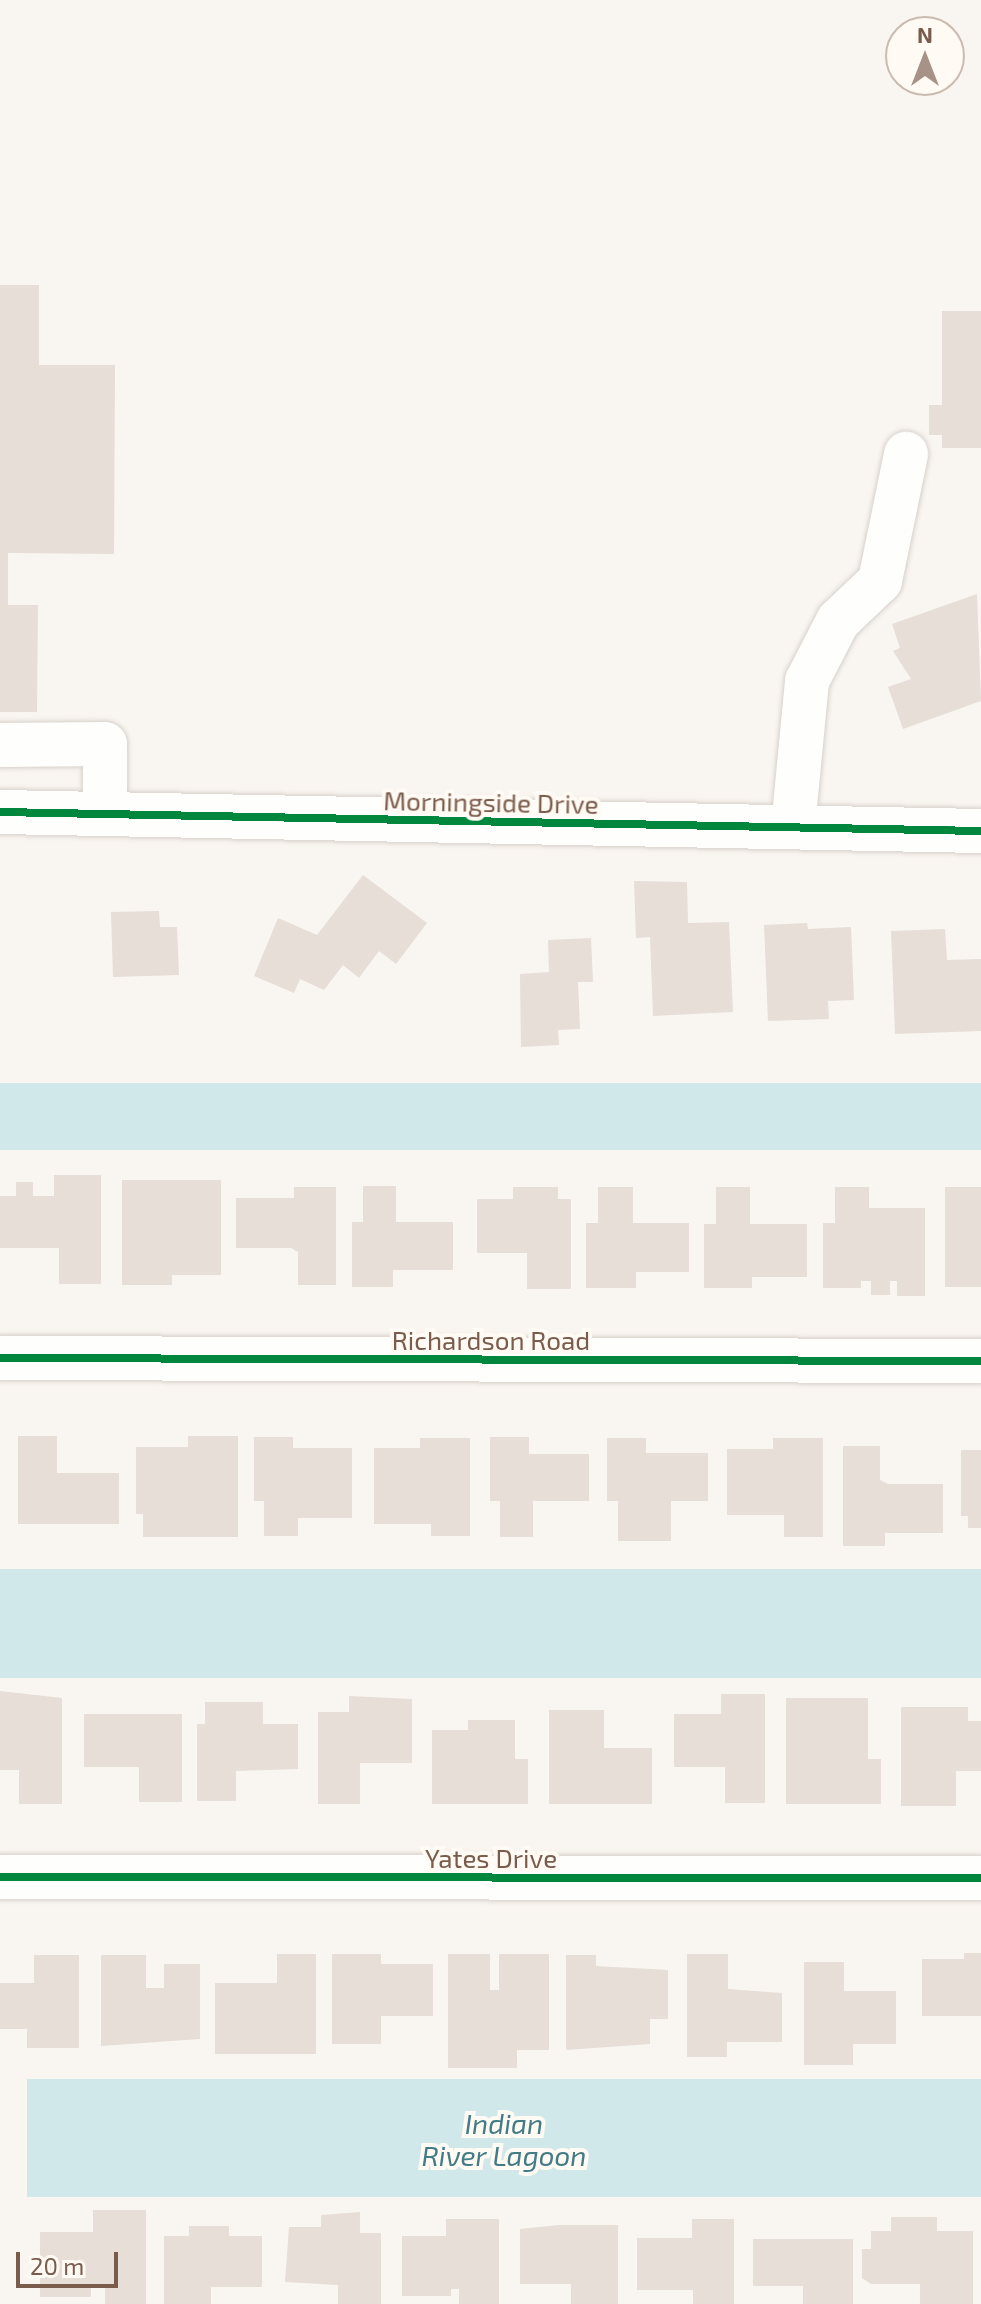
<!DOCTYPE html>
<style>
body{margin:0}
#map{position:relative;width:981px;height:2304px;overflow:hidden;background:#f9f5f0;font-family:"Exo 2",sans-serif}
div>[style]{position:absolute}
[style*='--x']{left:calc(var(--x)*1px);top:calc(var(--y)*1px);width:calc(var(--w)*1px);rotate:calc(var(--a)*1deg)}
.water>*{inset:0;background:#d0e8ea;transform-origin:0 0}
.building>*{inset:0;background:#e6ded7;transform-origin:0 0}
.roads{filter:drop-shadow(0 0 2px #d7d1cb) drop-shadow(0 0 2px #d7d1cb)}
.minor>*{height:44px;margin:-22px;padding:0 22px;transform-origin:22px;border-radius:22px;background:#fefefd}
.cycleway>*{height:8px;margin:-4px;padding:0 4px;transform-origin:4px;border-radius:4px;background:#00873e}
span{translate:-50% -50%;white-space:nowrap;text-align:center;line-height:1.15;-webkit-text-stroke:8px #fffaf3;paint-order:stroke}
.street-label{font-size:26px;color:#7a5c4d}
.water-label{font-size:28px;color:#437c86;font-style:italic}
.north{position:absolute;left:885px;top:16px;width:80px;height:80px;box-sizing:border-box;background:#fffaf3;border:2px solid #cabbb1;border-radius:50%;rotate:0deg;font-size:22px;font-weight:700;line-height:32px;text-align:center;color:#7a5c4d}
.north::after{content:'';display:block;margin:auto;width:28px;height:36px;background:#a69286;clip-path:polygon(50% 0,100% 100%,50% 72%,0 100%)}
.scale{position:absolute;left:16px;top:2252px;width:102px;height:36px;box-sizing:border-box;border:4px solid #7a5c4d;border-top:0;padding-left:10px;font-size:24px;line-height:28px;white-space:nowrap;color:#7a5c4d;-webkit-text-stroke:6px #fffaf3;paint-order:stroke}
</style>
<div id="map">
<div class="water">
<i style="left:981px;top:1083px;width:67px;height:981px;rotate:90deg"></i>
<i style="left:981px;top:1569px;width:109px;height:981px;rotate:90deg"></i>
<i style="left:981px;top:2079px;width:118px;height:954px;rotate:90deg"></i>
</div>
<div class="building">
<i style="clip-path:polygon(0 285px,39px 285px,39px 365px,115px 365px,114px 554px,8px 553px,8px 605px,38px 605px,37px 712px,0 712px)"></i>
<i style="clip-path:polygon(942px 311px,981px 311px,981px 448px,942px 448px,942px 435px,929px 435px,929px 405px,942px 405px)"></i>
<i style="clip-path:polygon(977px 594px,981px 701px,903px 729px,888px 687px,911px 679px,893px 651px,900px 648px,892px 624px)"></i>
<i style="clip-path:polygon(363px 875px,427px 923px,396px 964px,379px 951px,359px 978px,343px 965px,324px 990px,300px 979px,294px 993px,254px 976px,278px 918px,317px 935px)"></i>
<i style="clip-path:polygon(634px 881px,687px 882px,688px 923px,729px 922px,733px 1012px,653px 1016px,650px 937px,636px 938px)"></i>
<i style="clip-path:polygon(159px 911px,160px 927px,177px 927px,179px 975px,113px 977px,111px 912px)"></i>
<i style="clip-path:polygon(807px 923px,808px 929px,851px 927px,854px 1000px,828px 1001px,829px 1019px,768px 1021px,764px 925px)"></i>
<i style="clip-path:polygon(945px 929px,947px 960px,981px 959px,981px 1031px,895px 1034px,891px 931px)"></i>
<i style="clip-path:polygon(591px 938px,593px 982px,578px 982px,580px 1029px,558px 1030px,559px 1045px,521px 1047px,520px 974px,549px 972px,548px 940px)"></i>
<i style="clip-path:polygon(54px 1175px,101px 1175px,101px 1284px,59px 1284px,59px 1248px,0 1248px,0 1196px,16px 1196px,16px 1182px,33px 1182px,33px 1196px,54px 1196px)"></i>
<i style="clip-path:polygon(122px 1180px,221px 1180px,221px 1275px,172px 1275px,172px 1285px,122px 1285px)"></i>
<i style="clip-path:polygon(363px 1186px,396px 1186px,396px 1222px,453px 1222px,453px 1270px,393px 1270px,393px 1287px,352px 1287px,352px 1222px,363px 1222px)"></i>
<i style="clip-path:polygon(294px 1187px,336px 1187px,336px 1285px,298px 1285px,298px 1252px,291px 1248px,236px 1248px,236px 1198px,294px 1198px)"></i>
<i style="clip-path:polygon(513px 1187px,558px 1187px,558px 1199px,571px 1199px,571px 1289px,527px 1289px,527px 1253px,477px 1253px,477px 1199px,513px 1199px)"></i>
<i style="clip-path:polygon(598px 1187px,633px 1187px,633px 1223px,689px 1223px,689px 1272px,636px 1272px,636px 1288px,586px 1288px,586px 1223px,598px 1223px)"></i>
<i style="clip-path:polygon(716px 1187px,750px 1187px,750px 1224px,807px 1224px,807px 1277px,752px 1277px,752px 1288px,704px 1288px,704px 1224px,716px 1224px)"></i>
<i style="clip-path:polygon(835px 1187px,869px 1187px,869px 1208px,925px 1208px,925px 1296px,897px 1296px,897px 1281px,890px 1281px,890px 1295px,871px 1295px,871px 1281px,861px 1281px,861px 1288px,823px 1288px,823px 1223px,835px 1223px)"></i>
<i style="left:945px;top:1187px;width:36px;height:100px"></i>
<i style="clip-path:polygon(18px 1436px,57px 1436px,57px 1473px,119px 1473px,119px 1524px,18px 1524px)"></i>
<i style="clip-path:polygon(188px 1436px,238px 1436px,238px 1537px,143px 1537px,143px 1514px,136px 1514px,136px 1447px,188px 1447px)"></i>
<i style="clip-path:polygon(254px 1437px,293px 1437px,293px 1448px,352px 1448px,352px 1518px,298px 1518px,298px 1536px,264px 1536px,264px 1501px,254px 1501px)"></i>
<i style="clip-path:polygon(490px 1437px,529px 1437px,529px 1454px,589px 1454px,589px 1501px,533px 1501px,533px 1537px,500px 1537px,500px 1501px,490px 1501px)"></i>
<i style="clip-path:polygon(420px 1438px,470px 1438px,470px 1536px,431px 1536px,431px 1524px,374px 1524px,374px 1448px,420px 1448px)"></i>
<i style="clip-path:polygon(607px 1438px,646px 1438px,646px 1453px,708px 1453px,708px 1501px,671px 1501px,671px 1541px,618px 1541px,618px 1501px,607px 1501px)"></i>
<i style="clip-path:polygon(773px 1438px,823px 1438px,823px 1537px,784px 1537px,784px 1515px,727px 1515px,727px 1449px,773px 1449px)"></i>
<i style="clip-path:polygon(843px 1446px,880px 1446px,880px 1480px,888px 1484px,943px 1484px,943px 1533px,885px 1533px,885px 1546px,843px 1546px)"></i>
<i style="clip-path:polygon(961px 1450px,981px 1450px,981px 1528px,968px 1528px,968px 1516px,961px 1516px)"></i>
<i style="clip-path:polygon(0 1691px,62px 1698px,62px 1804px,19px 1804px,19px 1770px,0 1770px)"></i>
<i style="clip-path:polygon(721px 1694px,765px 1694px,765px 1803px,725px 1803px,725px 1767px,674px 1767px,674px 1714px,721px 1714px)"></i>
<i style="clip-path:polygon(349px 1696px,412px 1699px,412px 1763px,360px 1763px,360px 1804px,318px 1804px,318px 1712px,349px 1712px)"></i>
<i style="clip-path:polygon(786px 1698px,868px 1698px,868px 1759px,881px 1759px,881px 1804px,786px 1804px)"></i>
<i style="clip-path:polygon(205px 1702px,263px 1702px,263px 1724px,298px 1724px,298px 1769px,236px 1771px,236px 1801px,197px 1801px,197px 1724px,205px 1724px)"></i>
<i style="clip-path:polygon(901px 1707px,968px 1707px,968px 1721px,981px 1721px,981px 1771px,956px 1771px,956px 1806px,901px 1806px)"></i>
<i style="clip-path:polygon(549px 1710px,604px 1710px,604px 1748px,652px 1748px,652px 1804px,549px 1804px)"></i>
<i style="clip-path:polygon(84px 1714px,182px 1714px,182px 1802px,139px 1802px,139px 1767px,84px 1767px)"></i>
<i style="clip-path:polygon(468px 1720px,515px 1720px,515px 1759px,528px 1759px,528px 1804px,432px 1804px,432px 1730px,468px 1730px)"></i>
<i style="clip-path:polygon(964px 1953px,981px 1953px,981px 2016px,922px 2016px,922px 1959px,964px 1959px)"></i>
<i style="clip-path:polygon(277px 1954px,316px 1954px,316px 2054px,215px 2054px,215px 1983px,277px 1983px)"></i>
<i style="clip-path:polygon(332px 1954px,381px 1954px,381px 1964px,433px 1964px,433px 2016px,381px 2016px,381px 2044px,332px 2044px)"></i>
<i style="clip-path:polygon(448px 1954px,490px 1954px,490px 1990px,499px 1990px,499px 1954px,549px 1954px,549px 2050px,517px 2050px,517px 2068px,448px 2068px)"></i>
<i style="clip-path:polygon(687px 1954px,728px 1954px,728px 1989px,782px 1993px,782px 2042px,727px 2042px,727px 2057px,687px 2057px)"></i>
<i style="clip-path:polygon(34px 1955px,79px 1955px,79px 2048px,27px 2048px,27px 2029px,0 2029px,0 1983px,34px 1983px)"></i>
<i style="clip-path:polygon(101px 1955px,146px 1955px,146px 1988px,164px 1988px,164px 1964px,200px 1964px,200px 2039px,101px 2046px)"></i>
<i style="clip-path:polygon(566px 1955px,596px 1955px,596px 1966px,668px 1970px,668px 2019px,650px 2019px,650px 2044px,566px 2050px)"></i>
<i style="clip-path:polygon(804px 1962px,844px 1962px,844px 1991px,896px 1991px,896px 2044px,853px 2044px,853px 2065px,804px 2065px)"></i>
<i style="clip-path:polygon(93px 2210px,146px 2210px,146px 2304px,105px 2304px,105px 2285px,91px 2285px,91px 2297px,40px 2297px,40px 2232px,93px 2232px)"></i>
<i style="clip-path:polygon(360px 2212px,360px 2233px,381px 2233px,381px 2304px,338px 2304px,338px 2285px,285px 2282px,289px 2227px,321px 2227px,321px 2215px)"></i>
<i style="clip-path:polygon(891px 2217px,937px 2217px,937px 2231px,973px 2231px,973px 2304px,920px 2304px,920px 2284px,871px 2284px,862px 2278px,862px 2249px,871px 2249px,871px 2231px,891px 2231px)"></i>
<i style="clip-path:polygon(446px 2219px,499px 2219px,499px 2304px,459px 2304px,459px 2289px,451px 2289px,451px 2296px,402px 2296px,402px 2236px,446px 2236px)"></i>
<i style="clip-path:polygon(692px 2219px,734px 2219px,734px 2304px,693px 2304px,693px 2290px,637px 2290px,637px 2238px,692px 2238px)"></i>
<i style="clip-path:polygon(559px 2225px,618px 2225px,618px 2304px,571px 2304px,571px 2284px,520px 2284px,520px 2229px)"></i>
<i style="clip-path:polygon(189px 2226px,229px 2226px,229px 2236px,262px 2236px,262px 2287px,211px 2287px,211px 2304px,164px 2304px,164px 2236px,189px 2236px)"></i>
<i style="clip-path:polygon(753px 2239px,853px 2239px,853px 2304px,803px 2304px,803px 2286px,753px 2286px)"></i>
</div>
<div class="roads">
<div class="minor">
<i style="--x:0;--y:745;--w:105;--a:-0.5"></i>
<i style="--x:105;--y:744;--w:70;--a:90"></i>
<i style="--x:0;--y:812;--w:981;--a:1.11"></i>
<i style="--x:793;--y:827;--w:147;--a:-84.5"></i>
<i style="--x:807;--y:681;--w:68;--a:-62.7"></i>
<i style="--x:838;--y:621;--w:58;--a:-43.6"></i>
<i style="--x:880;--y:581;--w:130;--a:-78.4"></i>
<i style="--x:0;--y:1358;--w:981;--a:0.18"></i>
<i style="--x:0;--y:1877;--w:981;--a:0.06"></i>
</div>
</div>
<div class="cycleway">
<i style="--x:0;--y:812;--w:981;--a:1.11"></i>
<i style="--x:0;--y:1358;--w:981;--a:0.18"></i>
<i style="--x:0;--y:1877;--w:981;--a:0.06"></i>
</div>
<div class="street-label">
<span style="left:491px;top:802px;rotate:1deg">Morningside Drive</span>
<span style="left:491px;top:1340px">Richardson Road</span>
<span style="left:491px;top:1858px">Yates Drive</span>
</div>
<div class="water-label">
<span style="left:504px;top:2139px">Indian<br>River Lagoon</span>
</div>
<div class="north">N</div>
<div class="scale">20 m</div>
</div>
